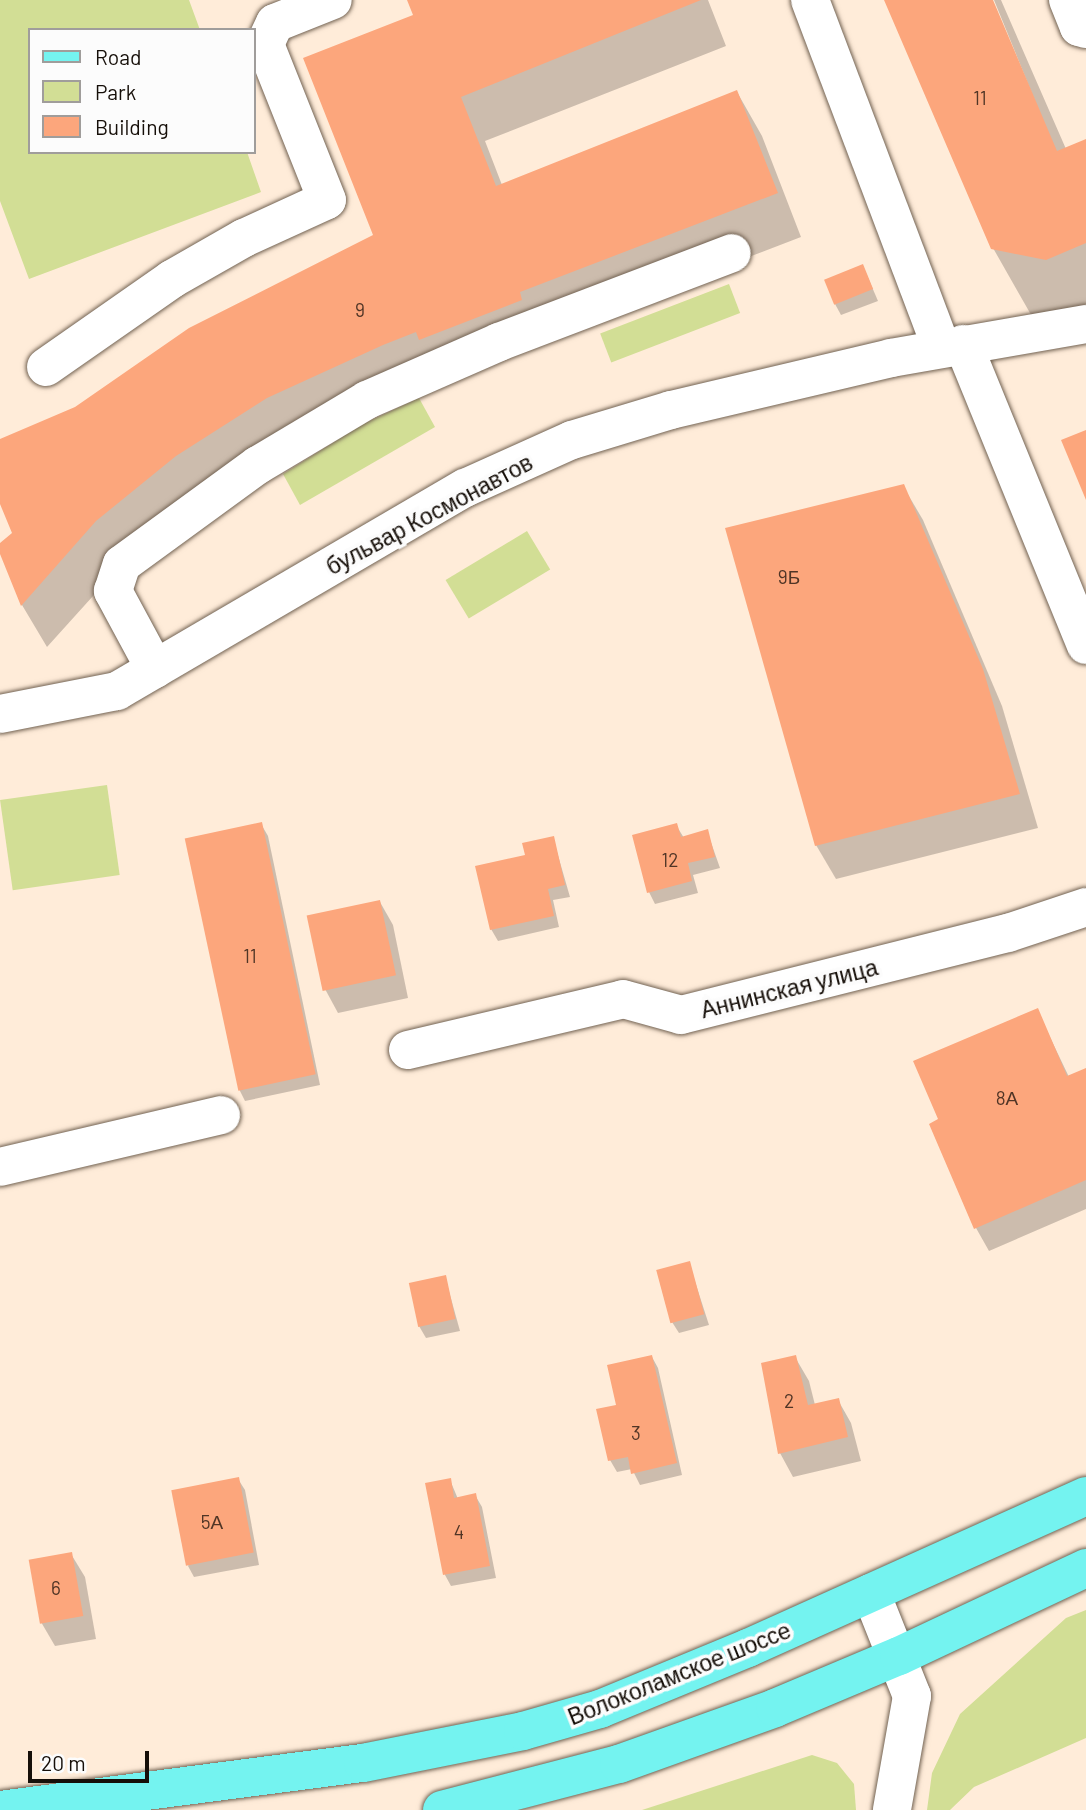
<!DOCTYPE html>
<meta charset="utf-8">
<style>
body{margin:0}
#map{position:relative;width:1086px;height:1810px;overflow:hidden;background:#ffecd9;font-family:Barlow,sans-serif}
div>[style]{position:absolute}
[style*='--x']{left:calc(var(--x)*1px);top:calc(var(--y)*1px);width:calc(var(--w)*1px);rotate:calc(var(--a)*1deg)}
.green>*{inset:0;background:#d2de95;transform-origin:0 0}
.shadow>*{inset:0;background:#0003}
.building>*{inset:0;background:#fca67c;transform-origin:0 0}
.roads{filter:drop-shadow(0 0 2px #726252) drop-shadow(0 0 2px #726252)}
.minor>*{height:38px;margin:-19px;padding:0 19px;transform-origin:19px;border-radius:19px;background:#fff}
.major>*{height:38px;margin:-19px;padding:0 19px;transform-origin:19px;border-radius:19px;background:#74f3f0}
span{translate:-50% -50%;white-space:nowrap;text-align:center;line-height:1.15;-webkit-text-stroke:7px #fcfcfc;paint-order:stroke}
.number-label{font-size:19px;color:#503526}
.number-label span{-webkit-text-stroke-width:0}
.street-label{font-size:23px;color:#160f09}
.legend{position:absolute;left:28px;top:28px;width:228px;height:126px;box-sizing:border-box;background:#fcfcfc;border:2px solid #a09d9b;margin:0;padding:9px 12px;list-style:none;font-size:21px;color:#160f09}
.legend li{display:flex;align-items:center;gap:14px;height:35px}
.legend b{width:35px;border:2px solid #a09d9b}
.scale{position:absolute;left:28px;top:1751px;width:121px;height:32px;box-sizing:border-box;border:4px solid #160f09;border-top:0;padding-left:9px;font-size:21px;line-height:24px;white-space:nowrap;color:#160f09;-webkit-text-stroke:5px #fcfcfc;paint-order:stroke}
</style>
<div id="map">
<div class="green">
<i style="clip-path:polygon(0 0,189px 0,200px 30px,30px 30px,30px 152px,247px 152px,261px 192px,29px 279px,0 201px)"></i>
<i style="left:729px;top:284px;width:31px;height:138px;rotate:69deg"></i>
<i style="clip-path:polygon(419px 398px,435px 427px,300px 505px,283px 474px,363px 424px)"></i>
<i style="left:527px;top:531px;width:45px;height:95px;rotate:59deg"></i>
<i style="left:107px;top:785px;width:91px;height:108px;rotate:82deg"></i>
<i style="clip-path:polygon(1086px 1610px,1086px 1738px,974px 1787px,950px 1810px,927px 1810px,932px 1773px,960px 1714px,1066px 1618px)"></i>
<i style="clip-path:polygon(812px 1755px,837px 1763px,854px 1784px,856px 1810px,642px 1810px)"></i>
</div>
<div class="shadow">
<i style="clip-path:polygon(409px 0,708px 0,726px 46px,485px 141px,502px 185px,737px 92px,762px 136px,801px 237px,441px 375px,121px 565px,47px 647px,22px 605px,0 549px,14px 533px,0 499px,0 441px,76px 408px,376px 236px,415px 16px)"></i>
<i style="clip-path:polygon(886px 0,991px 0,1059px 160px,994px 0,1001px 0,1066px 149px,1086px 140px,1086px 331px,1034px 320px,993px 248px)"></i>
<i style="clip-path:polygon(863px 266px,878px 301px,841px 315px,835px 304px)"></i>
<i style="clip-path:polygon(903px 486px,923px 520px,1002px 706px,1038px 828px,836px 879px,816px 845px)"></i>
<i style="clip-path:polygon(261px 824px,268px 836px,320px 1085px,245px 1101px,239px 1089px)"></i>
<i style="clip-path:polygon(676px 825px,684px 838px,707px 831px,720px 868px,693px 875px,698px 893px,655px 904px,649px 892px)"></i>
<i style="clip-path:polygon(553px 838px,570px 897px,553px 900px,559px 927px,498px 941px,491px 929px,527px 856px)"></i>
<i style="clip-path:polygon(380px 902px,393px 925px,408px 998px,338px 1013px,325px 989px)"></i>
<i style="clip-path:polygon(1037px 1010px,1069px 1077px,1086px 1070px,1086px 1209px,989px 1251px,976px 1228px,941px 1120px)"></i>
<i style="clip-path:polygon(689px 1263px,709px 1325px,679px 1333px,672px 1322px)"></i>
<i style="clip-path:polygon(445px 1277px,460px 1331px,426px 1338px,419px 1326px)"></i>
<i style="clip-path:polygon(652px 1357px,658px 1368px,682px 1475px,640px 1485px,632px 1469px,617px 1472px,610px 1460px,618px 1406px)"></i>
<i style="clip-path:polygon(795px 1357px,809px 1381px,815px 1405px,838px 1400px,851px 1423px,861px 1461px,793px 1477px,780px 1453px)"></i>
<i style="clip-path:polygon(238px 1479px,245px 1490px,259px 1565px,194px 1577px,188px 1566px)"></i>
<i style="clip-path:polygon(450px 1480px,458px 1499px,475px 1495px,482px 1507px,496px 1578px,451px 1586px,445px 1575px)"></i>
<i style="clip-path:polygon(71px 1554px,85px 1577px,96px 1639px,55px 1646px,41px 1622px)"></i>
</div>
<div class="building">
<i style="clip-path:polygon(407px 0,701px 0,461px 97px,496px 186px,737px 90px,778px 193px,520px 292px,522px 300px,419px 340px,416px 332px,383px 345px,267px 398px,176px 456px,96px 521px,21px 606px,0 554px,0 543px,12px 533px,0 504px,0 439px,75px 407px,189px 328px,373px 235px,303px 58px,413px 15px)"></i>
<i style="clip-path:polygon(884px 0,993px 0,1057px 151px,1086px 139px,1086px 243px,1046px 260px,991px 249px)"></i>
<i style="left:863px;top:264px;width:27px;height:42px;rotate:68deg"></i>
<i style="clip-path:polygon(1086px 430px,1086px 500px,1061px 440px)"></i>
<i style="clip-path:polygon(904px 484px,983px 669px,1020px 794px,815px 846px,725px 528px)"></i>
<i style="left:262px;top:822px;width:258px;height:79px;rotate:78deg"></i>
<i style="clip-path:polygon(677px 823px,681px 837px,708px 829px,715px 857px,688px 863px,692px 881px,647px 893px,632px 835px)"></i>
<i style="clip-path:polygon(554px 836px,565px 885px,548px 889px,554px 916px,490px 930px,475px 866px,525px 855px,522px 843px)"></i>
<i style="left:380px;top:900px;width:77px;height:75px;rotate:78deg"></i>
<i style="clip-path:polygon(1038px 1008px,1067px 1076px,1086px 1068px,1086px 1180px,974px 1229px,929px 1124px,938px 1119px,913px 1061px)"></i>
<i style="left:690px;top:1261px;width:55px;height:35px;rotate:75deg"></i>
<i style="left:446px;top:1275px;width:45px;height:38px;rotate:78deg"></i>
<i style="clip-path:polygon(652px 1355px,677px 1463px,631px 1474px,628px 1457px,608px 1461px,596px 1409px,616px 1405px,607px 1365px)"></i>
<i style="clip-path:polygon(796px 1355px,808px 1405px,839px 1398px,848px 1437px,778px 1454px,761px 1363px)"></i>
<i style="left:239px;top:1477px;width:77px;height:69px;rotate:79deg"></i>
<i style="clip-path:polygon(451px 1478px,454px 1498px,476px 1493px,490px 1566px,443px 1575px,425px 1483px)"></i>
<i style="left:72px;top:1552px;width:65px;height:44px;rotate:80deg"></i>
</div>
<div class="roads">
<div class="minor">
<i style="--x:810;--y:0;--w:371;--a:69.3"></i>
<i style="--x:1068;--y:0;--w:29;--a:68"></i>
<i style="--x:1079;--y:27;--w:7;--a:16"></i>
<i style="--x:963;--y:344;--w:325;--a:67.8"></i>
<i style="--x:46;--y:367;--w:154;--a:-34.9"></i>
<i style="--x:172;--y:279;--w:83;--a:-29.7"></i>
<i style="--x:244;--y:238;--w:91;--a:-24.6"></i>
<i style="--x:327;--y:200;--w:168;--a:-111.7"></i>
<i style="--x:265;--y:44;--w:23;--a:-65"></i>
<i style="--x:275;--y:23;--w:62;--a:-21.6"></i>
<i style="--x:155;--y:669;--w:89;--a:-118.3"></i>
<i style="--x:113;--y:591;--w:28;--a:-72"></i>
<i style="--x:122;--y:564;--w:168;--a:-36.1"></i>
<i style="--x:258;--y:465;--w:127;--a:-30.8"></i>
<i style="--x:367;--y:400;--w:144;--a:-23.7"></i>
<i style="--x:499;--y:342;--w:249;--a:-20.9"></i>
<i style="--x:0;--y:714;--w:119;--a:-11.1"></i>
<i style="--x:117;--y:691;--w:403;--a:-30.3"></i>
<i style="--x:465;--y:488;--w:117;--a:-24.2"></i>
<i style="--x:572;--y:440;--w:103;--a:-16.9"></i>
<i style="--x:671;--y:410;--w:226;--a:-13.3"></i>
<i style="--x:891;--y:358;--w:198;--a:-9.9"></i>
<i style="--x:408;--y:1050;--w:221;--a:-13.3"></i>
<i style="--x:623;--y:999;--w:60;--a:15.4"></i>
<i style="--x:681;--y:1015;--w:337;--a:-14.1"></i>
<i style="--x:1008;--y:933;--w:82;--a:-18.4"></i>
<i style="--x:0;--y:1167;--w:227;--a:-13.2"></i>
<i style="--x:871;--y:1593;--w:111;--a:68.3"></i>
<i style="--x:912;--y:1696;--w:116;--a:100"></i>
</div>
<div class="major">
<i style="--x:0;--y:1810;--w:366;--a:-7.4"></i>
<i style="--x:363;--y:1763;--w:163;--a:-11.3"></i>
<i style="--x:523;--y:1731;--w:80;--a:-15.9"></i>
<i style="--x:600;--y:1709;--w:160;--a:-22.4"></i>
<i style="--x:748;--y:1648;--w:371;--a:-24.2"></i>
<i style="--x:442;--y:1810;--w:183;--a:-14.6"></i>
<i style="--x:619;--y:1764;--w:166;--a:-19.7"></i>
<i style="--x:775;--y:1708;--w:134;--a:-22.8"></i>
<i style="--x:899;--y:1656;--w:207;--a:-25.2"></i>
</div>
</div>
<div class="number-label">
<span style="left:980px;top:98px">11</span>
<span style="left:360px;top:310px">9</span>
<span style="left:789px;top:577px">9Б</span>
<span style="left:670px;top:860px">12</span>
<span style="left:250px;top:956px">11</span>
<span style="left:1007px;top:1098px">8А</span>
<span style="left:789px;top:1401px">2</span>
<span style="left:636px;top:1433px">3</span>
<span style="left:212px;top:1522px">5А</span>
<span style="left:459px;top:1532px">4</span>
<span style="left:56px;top:1588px">6</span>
</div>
<div class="street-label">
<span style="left:429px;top:514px;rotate:-28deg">бульвар Космонавтов</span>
<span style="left:789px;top:988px;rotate:-14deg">Аннинская улица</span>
<span style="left:679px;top:1673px;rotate:-22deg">Волоколамское шоссе</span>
</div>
<ul class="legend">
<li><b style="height:9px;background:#74f3f0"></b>Road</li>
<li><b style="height:19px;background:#d2de95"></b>Park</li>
<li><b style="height:19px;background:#fca67c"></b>Building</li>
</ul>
<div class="scale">20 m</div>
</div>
